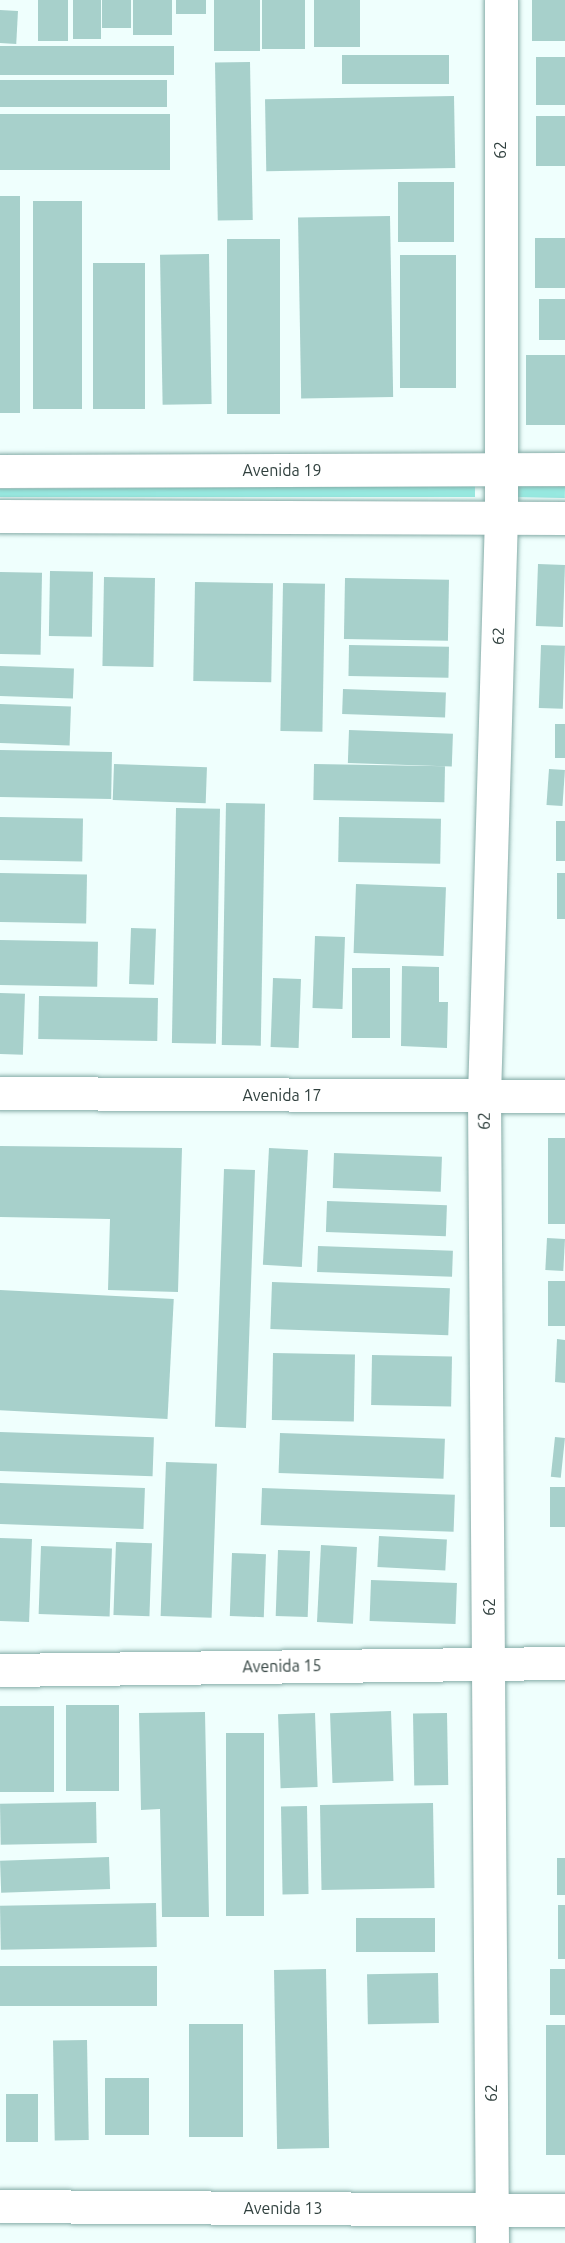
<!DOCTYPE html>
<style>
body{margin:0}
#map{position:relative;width:565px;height:2243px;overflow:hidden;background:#effffd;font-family:Ubuntu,sans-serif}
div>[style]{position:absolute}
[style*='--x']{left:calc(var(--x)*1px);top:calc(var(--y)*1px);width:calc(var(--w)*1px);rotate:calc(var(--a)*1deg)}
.green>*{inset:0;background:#97e9e0;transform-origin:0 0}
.building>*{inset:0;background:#a7d0cb;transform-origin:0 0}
.roads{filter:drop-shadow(0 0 2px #85aca7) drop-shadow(0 0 2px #85aca7)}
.minor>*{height:33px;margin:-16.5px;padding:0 16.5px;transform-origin:16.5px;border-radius:16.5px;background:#fff}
.major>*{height:33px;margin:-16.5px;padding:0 16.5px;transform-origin:16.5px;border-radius:16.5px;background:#fff}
span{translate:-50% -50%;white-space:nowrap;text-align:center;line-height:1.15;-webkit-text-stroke:4.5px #fff;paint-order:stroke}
.street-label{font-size:16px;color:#30403e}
</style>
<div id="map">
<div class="green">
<i style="clip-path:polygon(475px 486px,475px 497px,0 497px,0 489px)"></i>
<i style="left:510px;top:486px;width:55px;height:11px;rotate:1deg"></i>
</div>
<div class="building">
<i style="left:38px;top:0;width:30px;height:41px"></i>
<i style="left:73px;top:0;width:28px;height:39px"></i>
<i style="left:102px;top:0;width:29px;height:28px"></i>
<i style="left:133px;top:0;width:39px;height:35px"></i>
<i style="left:176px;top:0;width:30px;height:14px"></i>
<i style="left:214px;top:0;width:46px;height:51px"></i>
<i style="left:262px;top:0;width:43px;height:49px"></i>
<i style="left:314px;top:0;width:46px;height:47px"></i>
<i style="left:532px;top:0;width:33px;height:41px"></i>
<i style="left:0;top:10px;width:18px;height:33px;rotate:3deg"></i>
<i style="left:174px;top:46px;width:29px;height:174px;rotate:90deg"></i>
<i style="left:342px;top:55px;width:107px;height:29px"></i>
<i style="left:536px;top:57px;width:29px;height:48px"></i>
<i style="left:250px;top:62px;width:158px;height:35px;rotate:89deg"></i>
<i style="left:167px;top:80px;width:27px;height:167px;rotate:90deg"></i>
<i style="left:454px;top:96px;width:72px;height:189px;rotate:89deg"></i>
<i style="left:0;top:114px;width:170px;height:56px"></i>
<i style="left:536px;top:116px;width:29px;height:50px"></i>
<i style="left:398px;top:182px;width:56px;height:60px"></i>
<i style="left:0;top:196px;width:20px;height:217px"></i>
<i style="left:33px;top:201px;width:49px;height:208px"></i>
<i style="left:390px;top:216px;width:181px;height:92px;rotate:89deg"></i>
<i style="left:535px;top:238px;width:30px;height:50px"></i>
<i style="left:227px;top:239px;width:53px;height:175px"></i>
<i style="left:209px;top:254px;width:150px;height:49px;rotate:89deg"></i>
<i style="left:400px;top:255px;width:56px;height:133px"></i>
<i style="left:93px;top:263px;width:52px;height:146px"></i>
<i style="left:539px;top:299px;width:26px;height:41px"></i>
<i style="left:526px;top:355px;width:39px;height:70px"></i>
<i style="left:538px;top:564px;width:27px;height:62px;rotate:2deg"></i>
<i style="left:50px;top:571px;width:43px;height:65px;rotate:1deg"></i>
<i style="left:0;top:572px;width:42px;height:82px;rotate:1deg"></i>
<i style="left:104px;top:577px;width:51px;height:89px;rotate:1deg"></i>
<i style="left:345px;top:578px;width:104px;height:61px;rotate:1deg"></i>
<i style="left:195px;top:582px;width:78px;height:99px;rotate:1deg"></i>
<i style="left:283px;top:583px;width:42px;height:148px;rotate:1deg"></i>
<i style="left:349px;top:645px;width:100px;height:31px;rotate:1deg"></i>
<i style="left:541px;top:645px;width:24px;height:63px;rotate:2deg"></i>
<i style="left:0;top:666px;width:74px;height:30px;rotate:2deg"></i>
<i style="left:343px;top:689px;width:103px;height:25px;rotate:2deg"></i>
<i style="left:0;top:704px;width:71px;height:39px;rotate:2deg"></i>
<i style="left:555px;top:724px;width:10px;height:34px"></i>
<i style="left:349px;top:730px;width:104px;height:33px;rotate:2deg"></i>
<i style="left:0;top:750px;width:112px;height:47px;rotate:1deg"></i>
<i style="left:114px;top:764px;width:93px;height:36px;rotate:2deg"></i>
<i style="left:314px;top:764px;width:131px;height:36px;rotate:1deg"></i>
<i style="left:549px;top:769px;width:16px;height:36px;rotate:4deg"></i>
<i style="left:226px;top:803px;width:39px;height:242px;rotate:1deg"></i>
<i style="left:176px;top:808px;width:44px;height:235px;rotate:1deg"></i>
<i style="left:0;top:817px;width:83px;height:43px;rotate:1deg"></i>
<i style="left:339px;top:817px;width:102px;height:45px;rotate:1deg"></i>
<i style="left:556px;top:821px;width:9px;height:40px"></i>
<i style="left:0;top:873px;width:87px;height:49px;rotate:1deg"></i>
<i style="left:557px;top:873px;width:8px;height:46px"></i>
<i style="left:356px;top:884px;width:90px;height:69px;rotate:2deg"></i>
<i style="left:131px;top:928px;width:25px;height:56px;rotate:2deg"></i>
<i style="left:315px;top:936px;width:30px;height:72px;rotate:2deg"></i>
<i style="left:0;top:940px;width:98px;height:45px;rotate:1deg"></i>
<i style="clip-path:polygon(402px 966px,439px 967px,439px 1002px,448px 1002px,447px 1048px,401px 1046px)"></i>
<i style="left:352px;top:968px;width:38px;height:70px"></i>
<i style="left:273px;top:978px;width:28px;height:69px;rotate:2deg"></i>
<i style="left:0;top:993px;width:25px;height:61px;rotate:2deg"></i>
<i style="left:39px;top:996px;width:119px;height:43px;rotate:1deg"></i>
<i style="left:548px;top:1138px;width:17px;height:86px"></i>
<i style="clip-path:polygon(0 1146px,182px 1148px,178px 1292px,108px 1290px,110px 1219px,0 1217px)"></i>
<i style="left:269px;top:1148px;width:39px;height:117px;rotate:3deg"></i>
<i style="left:334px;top:1153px;width:108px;height:35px;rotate:2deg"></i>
<i style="left:224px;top:1169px;width:31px;height:258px;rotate:2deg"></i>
<i style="left:327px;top:1201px;width:120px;height:31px;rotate:2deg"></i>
<i style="left:547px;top:1238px;width:18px;height:32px;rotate:3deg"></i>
<i style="left:318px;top:1246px;width:135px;height:26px;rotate:2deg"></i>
<i style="left:548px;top:1281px;width:17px;height:45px"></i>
<i style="left:272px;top:1282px;width:178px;height:47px;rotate:2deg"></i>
<i style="left:0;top:1290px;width:174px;height:120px;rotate:3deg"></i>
<i style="clip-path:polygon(557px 1339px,565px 1340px,565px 1383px,555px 1382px)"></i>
<i style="left:273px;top:1353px;width:82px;height:67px;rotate:1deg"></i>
<i style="left:372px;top:1355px;width:80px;height:50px;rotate:1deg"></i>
<i style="left:0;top:1432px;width:154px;height:39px;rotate:2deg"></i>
<i style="left:280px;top:1433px;width:165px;height:40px;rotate:2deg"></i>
<i style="left:555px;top:1437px;width:10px;height:40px;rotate:6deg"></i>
<i style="left:166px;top:1462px;width:51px;height:154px;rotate:2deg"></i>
<i style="left:0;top:1483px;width:145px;height:41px;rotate:2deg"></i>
<i style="left:550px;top:1487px;width:15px;height:40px"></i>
<i style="left:262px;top:1488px;width:193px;height:37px;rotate:2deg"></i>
<i style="left:379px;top:1536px;width:68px;height:31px;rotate:3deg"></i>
<i style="left:0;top:1538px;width:32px;height:83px;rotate:2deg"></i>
<i style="left:116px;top:1542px;width:36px;height:73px;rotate:2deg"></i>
<i style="left:321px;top:1545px;width:36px;height:77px;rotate:3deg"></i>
<i style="left:41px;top:1546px;width:71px;height:68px;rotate:2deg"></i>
<i style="left:278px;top:1550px;width:32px;height:66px;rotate:2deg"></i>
<i style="left:232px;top:1553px;width:34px;height:63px;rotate:2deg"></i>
<i style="left:371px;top:1580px;width:86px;height:41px;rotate:2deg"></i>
<i style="left:66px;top:1705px;width:53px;height:86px"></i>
<i style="left:0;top:1706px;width:54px;height:86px"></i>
<i style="left:391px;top:1711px;width:70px;height:61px;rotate:88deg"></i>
<i style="clip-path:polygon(205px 1712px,209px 1917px,162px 1917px,160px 1809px,141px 1810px,139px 1713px)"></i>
<i style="left:315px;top:1713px;width:74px;height:37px;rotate:88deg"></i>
<i style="left:447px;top:1713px;width:72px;height:34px;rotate:89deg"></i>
<i style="left:226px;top:1733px;width:38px;height:183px"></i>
<i style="left:96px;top:1802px;width:41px;height:96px;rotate:89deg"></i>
<i style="left:433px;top:1803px;width:85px;height:113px;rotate:89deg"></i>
<i style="left:307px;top:1806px;width:88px;height:26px;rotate:89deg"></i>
<i style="left:109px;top:1857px;width:32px;height:109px;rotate:88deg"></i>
<i style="left:557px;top:1858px;width:8px;height:37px"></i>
<i style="left:156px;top:1903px;width:44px;height:156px;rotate:89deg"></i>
<i style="left:558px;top:1905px;width:7px;height:54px"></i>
<i style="left:435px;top:1918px;width:34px;height:79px;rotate:90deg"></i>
<i style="left:157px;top:1966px;width:40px;height:157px;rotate:90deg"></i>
<i style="left:326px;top:1969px;width:179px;height:52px;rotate:89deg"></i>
<i style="left:550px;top:1969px;width:15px;height:46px"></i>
<i style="left:438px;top:1973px;width:50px;height:71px;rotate:89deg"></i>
<i style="left:189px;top:2024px;width:54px;height:113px"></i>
<i style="left:546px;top:2025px;width:19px;height:130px"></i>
<i style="left:87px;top:2040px;width:100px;height:34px;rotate:89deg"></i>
<i style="left:105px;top:2078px;width:44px;height:57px"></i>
<i style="left:6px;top:2094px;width:32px;height:48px"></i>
</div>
<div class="roads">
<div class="minor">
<i style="--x:0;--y:1093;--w:565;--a:0.3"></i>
<i style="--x:0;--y:1670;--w:565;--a:-0.71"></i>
<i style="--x:0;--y:2206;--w:565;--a:0.41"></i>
<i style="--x:492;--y:2243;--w:1147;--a:-90.4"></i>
<i style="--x:484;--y:1096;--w:578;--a:-88.32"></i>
<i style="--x:501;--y:518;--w:518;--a:-90"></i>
</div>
<div class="major">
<i style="--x:0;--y:471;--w:565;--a:-0.2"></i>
<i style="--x:0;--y:516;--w:565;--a:0.2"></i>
</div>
</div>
<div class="street-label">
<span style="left:500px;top:150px;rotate:-90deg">62</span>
<span style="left:282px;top:470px">Avenida 19</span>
<span style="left:498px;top:636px;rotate:-88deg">62</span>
<span style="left:282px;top:1095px">Avenida 17</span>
<span style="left:484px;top:1121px;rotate:-90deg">62</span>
<span style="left:489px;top:1607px;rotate:-90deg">62</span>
<span style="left:282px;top:1666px;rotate:-1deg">Avenida 15</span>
<span style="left:491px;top:2093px;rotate:-90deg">62</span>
<span style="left:283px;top:2208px">Avenida 13</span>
</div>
</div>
